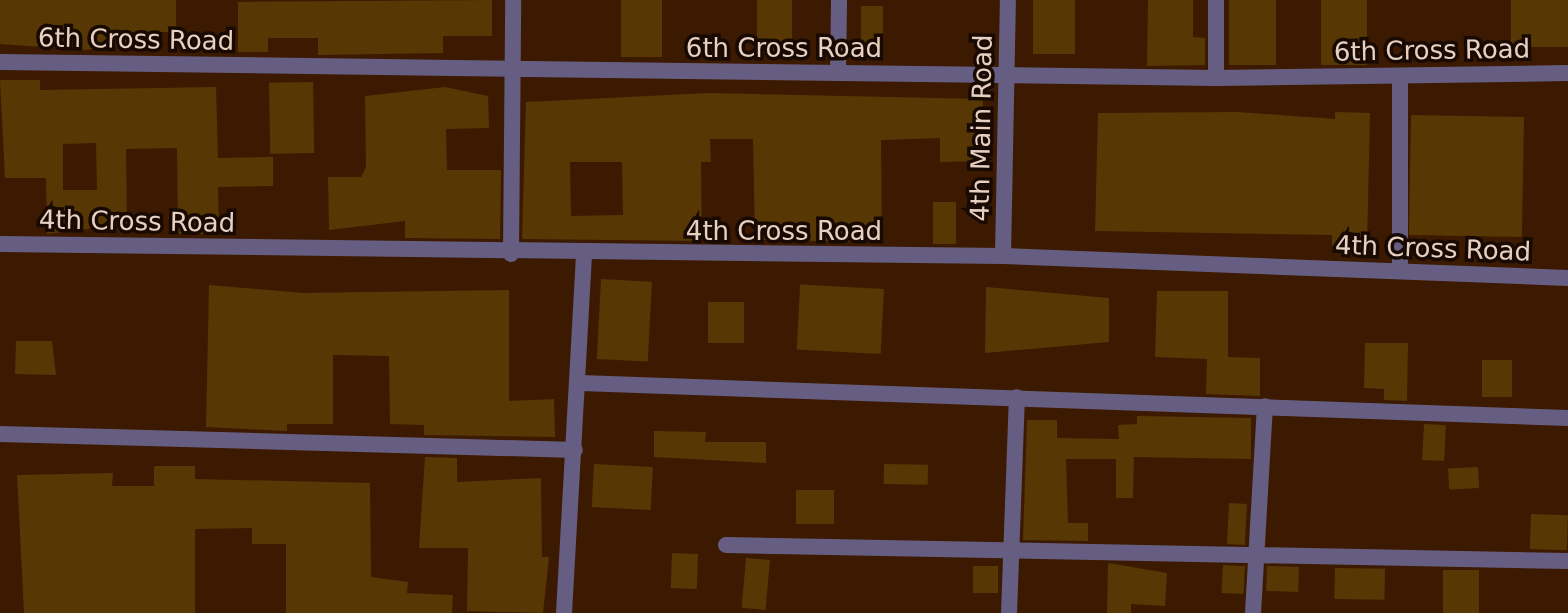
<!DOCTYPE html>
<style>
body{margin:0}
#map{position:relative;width:1568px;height:613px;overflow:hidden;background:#3c1a01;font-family:"DejaVu Sans",sans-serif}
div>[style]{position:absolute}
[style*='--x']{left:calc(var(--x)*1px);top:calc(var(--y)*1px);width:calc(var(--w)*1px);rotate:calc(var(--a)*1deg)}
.building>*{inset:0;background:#573804;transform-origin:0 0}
.street>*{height:16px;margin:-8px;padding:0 8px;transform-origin:8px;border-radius:8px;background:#665e82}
span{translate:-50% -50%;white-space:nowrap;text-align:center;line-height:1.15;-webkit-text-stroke:7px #180a02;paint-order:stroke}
.street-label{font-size:26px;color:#e7d0c2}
</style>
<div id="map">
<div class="building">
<i style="clip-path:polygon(0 0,176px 0,176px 32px,128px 32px,128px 45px,86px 50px,0 44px)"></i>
<i style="clip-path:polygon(492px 0,492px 36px,443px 36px,443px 53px,318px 55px,318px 38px,268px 38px,268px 52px,238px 52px,238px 2px)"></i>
<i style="left:621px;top:0;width:41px;height:57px"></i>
<i style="left:757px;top:0;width:35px;height:53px"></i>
<i style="left:1033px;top:0;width:42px;height:54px"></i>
<i style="clip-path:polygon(1148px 0,1193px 0,1193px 37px,1205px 38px,1205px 65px,1147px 66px)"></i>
<i style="left:1229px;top:0;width:47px;height:65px"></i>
<i style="left:1321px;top:0;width:46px;height:65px"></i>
<i style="left:1511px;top:0;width:57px;height:47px"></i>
<i style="left:883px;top:6px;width:39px;height:22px;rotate:90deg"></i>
<i style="clip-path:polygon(evenodd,0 80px,40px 80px,40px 90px,216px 87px,218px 158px,273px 157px,273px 186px,218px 187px,219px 234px,178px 234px,177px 148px,126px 149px,127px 224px,47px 234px,46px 178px,5px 178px,0 80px,96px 143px,97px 190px,63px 190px,63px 144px,96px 143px)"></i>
<i style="left:313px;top:82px;width:71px;height:44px;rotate:89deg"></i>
<i style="clip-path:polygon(445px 87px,488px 96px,489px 128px,446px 129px,447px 170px,501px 170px,500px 239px,405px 238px,405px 221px,329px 230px,328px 177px,361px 177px,366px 167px,365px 96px)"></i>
<i style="clip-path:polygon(evenodd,709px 93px,983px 99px,983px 161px,940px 162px,940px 138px,881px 140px,882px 242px,755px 240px,753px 139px,710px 139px,711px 162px,701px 162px,702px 241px,522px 239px,526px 102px,709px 93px,570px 162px,622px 162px,623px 215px,571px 216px,570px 162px)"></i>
<i style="clip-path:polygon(1237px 112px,1335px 119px,1335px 112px,1370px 113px,1367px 247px,1332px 246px,1332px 235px,1095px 231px,1098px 113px)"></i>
<i style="left:1411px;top:115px;width:113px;height:120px;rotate:1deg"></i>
<i style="left:933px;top:202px;width:23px;height:42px"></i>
<i style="left:601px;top:279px;width:51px;height:80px;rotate:3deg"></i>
<i style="clip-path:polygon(209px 285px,302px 293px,509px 290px,509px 401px,554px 399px,555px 437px,424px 435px,424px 425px,390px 424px,389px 356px,333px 355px,333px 424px,287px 424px,287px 431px,206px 427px)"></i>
<i style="clip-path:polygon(986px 287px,1109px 298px,1109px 342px,985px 353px)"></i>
<i style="left:884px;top:289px;width:65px;height:84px;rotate:93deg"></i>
<i style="clip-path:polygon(1157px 291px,1228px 291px,1228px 357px,1260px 358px,1260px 396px,1206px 394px,1207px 359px,1155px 357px)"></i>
<i style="left:744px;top:302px;width:41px;height:36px;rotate:90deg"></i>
<i style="clip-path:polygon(16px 341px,52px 341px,56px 375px,15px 374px)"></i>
<i style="clip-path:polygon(1365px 343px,1408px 343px,1407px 401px,1384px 400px,1384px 389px,1364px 388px)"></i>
<i style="left:1482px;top:360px;width:30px;height:37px"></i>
<i style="clip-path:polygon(1137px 416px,1251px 418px,1251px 459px,1134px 457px,1133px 498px,1116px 498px,1116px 459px,1066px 459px,1068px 523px,1088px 523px,1088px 541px,1023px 540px,1027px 420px,1057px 420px,1057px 438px,1119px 439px,1118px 425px,1137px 424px)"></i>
<i style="left:1424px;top:424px;width:22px;height:36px;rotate:3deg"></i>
<i style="clip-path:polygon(654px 431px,706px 432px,705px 442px,766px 442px,766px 463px,654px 457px)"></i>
<i style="clip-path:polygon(425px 457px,457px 458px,457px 482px,541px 478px,542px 557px,549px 557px,543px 613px,467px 611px,468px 548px,419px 548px)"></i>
<i style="left:594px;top:464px;width:59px;height:43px;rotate:3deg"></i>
<i style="left:884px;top:464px;width:44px;height:20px;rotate:1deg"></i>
<i style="clip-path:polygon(154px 466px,195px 466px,195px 479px,370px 483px,371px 577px,408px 582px,407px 593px,453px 595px,452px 613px,286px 613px,286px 544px,252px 544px,252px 528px,195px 529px,195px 613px,24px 613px,17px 475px,113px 473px,112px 486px,154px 486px)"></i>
<i style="left:1478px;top:467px;width:21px;height:30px;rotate:87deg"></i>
<i style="left:796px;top:490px;width:38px;height:34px"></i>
<i style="left:1229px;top:503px;width:18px;height:41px;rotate:3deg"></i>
<i style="left:1531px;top:514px;width:37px;height:35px;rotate:2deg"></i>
<i style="left:672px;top:553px;width:26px;height:35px;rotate:2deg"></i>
<i style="left:746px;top:558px;width:24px;height:50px;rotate:5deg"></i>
<i style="clip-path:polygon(1108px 563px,1167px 573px,1165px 606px,1131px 604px,1131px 613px,1107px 613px)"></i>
<i style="left:1223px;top:565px;width:22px;height:28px;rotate:3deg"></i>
<i style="left:973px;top:566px;width:25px;height:27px"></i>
<i style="left:1267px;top:566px;width:32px;height:25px;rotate:2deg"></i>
<i style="left:1335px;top:568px;width:50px;height:31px;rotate:1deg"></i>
<i style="left:1443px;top:570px;width:36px;height:43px"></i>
</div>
<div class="street">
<i style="--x:0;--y:62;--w:1216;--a:0.75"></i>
<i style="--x:1216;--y:78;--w:352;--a:-0.8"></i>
<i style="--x:838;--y:73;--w:73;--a:-89.2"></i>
<i style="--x:1400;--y:76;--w:195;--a:90"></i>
<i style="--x:1216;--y:78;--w:78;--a:-90"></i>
<i style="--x:0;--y:244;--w:1003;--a:0.69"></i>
<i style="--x:1003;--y:256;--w:565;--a:2.23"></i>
<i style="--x:511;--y:254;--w:254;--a:-89.5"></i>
<i style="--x:1003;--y:256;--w:256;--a:-88.9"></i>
<i style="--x:581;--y:383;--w:988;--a:2.03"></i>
<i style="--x:0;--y:434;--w:575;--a:1.59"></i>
<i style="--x:726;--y:545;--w:842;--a:1.09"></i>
<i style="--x:564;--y:613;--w:358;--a:-86.8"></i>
<i style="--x:1009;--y:613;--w:216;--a:-87.9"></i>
<i style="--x:1253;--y:613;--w:207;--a:-86.7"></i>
</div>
<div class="street-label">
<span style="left:136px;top:40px;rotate:1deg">6th Cross Road</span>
<span style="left:784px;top:49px">6th Cross Road</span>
<span style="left:1432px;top:51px;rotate:-1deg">6th Cross Road</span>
<span style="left:982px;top:128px;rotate:-89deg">4th Main Road</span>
<span style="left:137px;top:222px;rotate:1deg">4th Cross Road</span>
<span style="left:784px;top:232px">4th Cross Road</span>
<span style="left:1433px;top:249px;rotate:2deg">4th Cross Road</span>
</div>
</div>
